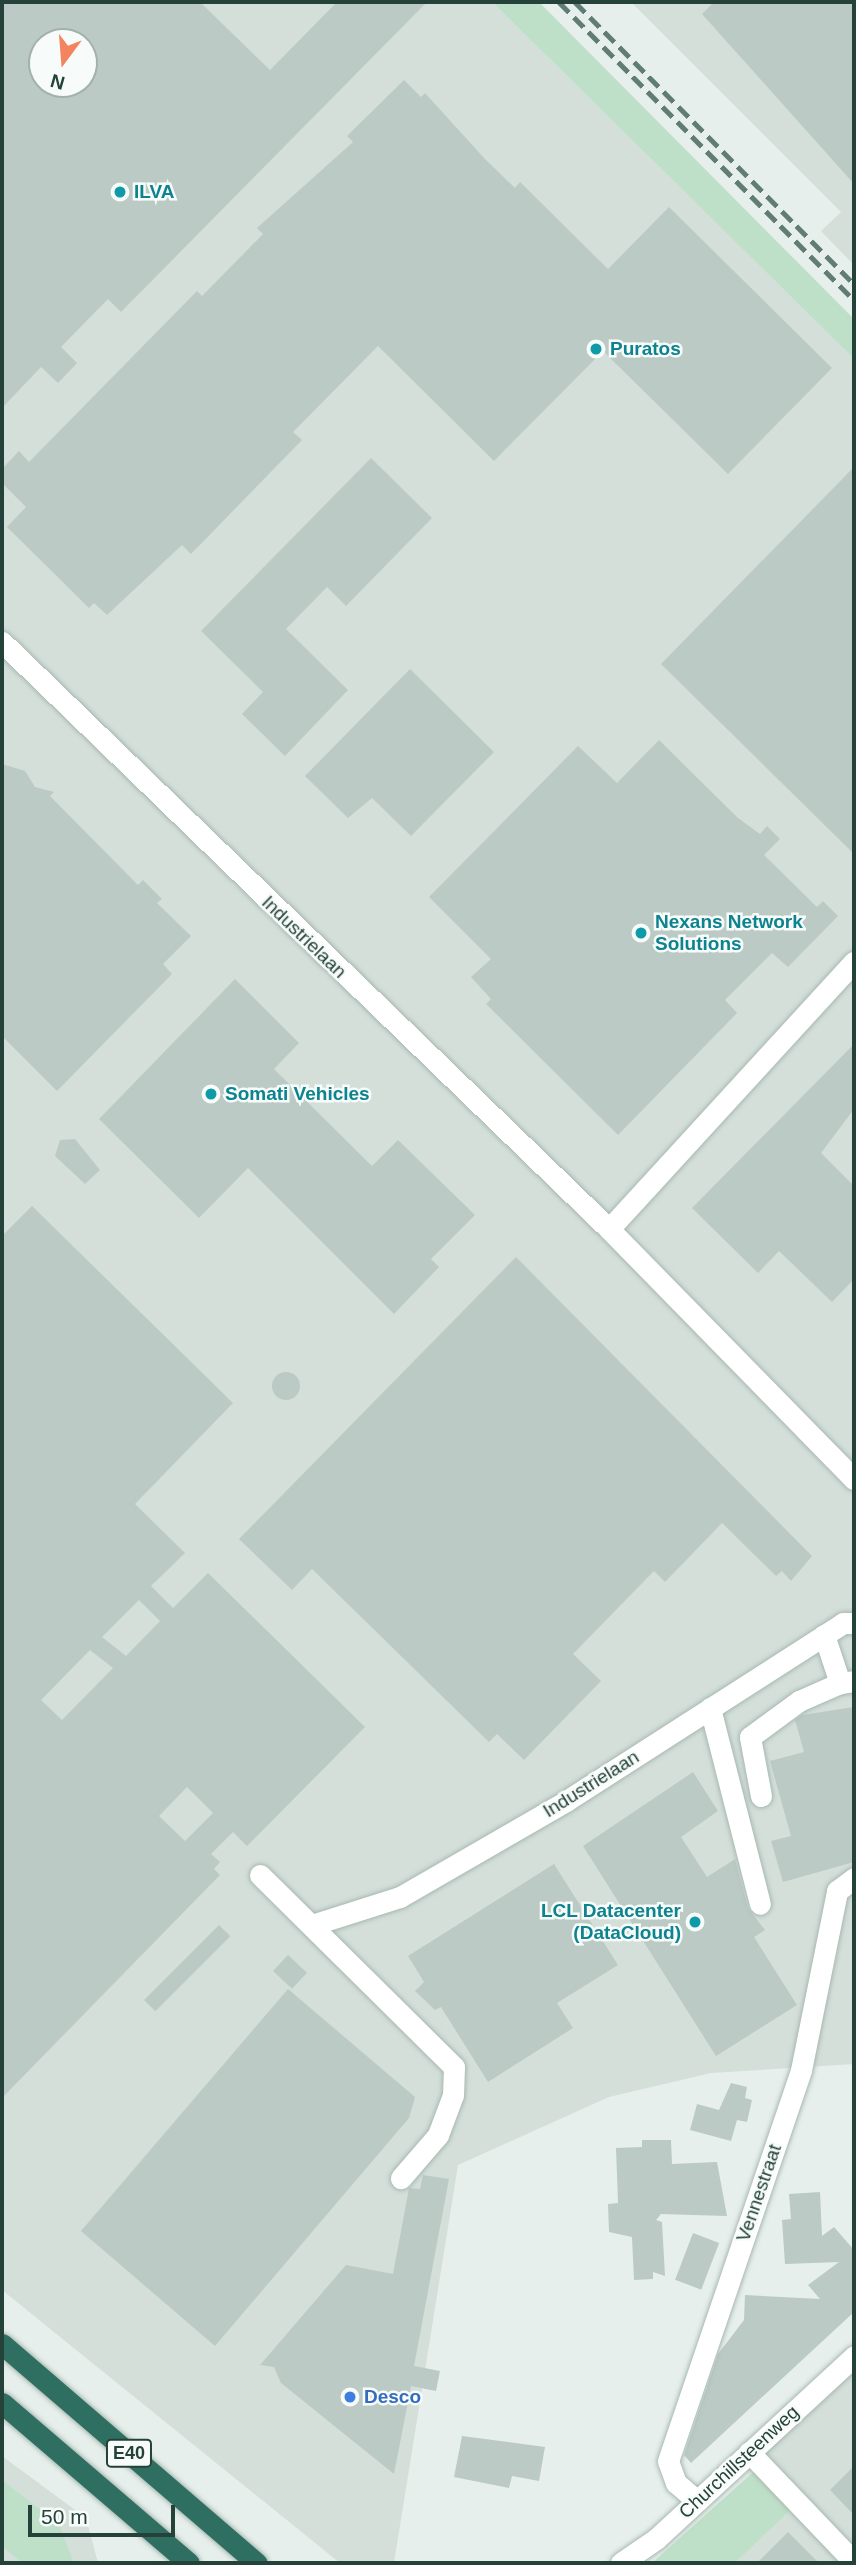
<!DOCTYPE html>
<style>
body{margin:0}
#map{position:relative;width:856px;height:2565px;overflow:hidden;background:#e6efeb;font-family:Helvetica,sans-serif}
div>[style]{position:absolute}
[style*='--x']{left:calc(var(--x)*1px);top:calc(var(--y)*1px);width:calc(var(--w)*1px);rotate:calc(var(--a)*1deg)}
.built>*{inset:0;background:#d4dfda}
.green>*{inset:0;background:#bfe0c8}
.building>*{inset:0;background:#bbcac4;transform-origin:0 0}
.round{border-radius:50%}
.roads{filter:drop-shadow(0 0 2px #a8b8b2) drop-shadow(0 0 2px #a8b8b2)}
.minor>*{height:21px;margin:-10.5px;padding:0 10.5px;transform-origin:10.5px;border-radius:10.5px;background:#fff}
.highway>*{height:21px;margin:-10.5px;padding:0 10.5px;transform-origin:10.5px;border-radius:10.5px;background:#2f6f62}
.rail>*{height:5px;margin-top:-2.5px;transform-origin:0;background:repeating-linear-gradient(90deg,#5f7d75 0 14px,transparent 0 21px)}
.dots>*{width:19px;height:19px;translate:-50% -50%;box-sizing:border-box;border:4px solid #f7fbf9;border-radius:50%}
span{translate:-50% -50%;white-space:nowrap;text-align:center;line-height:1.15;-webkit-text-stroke:5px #f7fbf9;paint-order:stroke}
.shield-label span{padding:2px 5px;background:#f7fbf9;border:2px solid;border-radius:5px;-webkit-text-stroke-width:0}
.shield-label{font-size:18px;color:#24423a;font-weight:700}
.culture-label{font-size:19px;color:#0d838f;font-weight:700}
.left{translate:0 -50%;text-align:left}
.right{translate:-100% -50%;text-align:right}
.street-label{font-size:19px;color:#24423a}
.shop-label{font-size:19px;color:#366cbe;font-weight:700}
.frame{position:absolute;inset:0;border:4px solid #24423a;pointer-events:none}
.north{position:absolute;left:28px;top:28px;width:70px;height:70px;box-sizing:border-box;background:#f7fbf9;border:2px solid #a3b1ad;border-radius:50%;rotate:196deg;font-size:19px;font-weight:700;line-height:28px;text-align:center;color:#24423a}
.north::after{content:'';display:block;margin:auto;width:24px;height:32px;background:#f4845f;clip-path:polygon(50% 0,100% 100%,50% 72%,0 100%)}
.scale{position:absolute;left:28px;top:2505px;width:147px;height:32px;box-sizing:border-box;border:4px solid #24423a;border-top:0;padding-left:9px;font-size:21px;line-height:24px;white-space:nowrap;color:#24423a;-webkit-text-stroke:5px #f7fbf9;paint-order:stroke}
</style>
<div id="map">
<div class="built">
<i style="clip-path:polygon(evenodd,2px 2px,492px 2px,854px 359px,854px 2064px,711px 2073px,609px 2097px,458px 2165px,394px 2563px,340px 2563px,2px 2290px,2px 2px,42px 42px,84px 42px,84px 84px,42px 84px,42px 42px)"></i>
<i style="clip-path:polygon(631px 2px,854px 2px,854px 265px,821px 231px,841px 212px)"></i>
<i style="clip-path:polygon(854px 2369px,854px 2563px,735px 2563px,798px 2503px,749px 2452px)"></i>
<i style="clip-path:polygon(2px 2456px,86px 2518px,98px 2563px,2px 2563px)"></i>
</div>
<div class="green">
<i style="clip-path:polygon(492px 2px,539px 2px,854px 319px,854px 359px)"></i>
<i style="clip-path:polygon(761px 2465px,798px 2503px,735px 2563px,652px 2563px)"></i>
<i style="clip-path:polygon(2px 2480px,59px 2524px,74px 2563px,22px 2563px,2px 2546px)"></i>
</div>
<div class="building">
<i style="clip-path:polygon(evenodd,2px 2px,200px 2px,270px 70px,337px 2px,427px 2px,121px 312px,108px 299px,61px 347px,77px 363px,58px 383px,41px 367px,2px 408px,2px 2px,42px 42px,84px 42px,84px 84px,42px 84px,42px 42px)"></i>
<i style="clip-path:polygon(714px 2px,854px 2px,854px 184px,702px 14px)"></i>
<i style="clip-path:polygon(404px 80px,421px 97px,425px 93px,485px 159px,515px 188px,520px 182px,608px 269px,669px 207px,832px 368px,728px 474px,603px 351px,494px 461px,378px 346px,293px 432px,302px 440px,191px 554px,182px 545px,107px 615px,94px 603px,89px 608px,7px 527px,26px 507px,2px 483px,2px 469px,19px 451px,29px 462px,197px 291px,202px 296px,263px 234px,257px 228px,353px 142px,347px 136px)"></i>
<i style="clip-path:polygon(371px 458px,432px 518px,346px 606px,327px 587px,286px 629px,348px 690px,285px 756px,242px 714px,263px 692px,201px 631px)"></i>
<i style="clip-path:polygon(854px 467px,854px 854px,661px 664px)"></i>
<i style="clip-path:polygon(410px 669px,494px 752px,411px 836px,372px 798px,348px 818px,305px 776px)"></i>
<i style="clip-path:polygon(659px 740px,738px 818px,760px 834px,767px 826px,780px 839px,764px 855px,817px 907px,823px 901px,838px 916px,788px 967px,772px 953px,725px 1000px,737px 1013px,618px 1135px,486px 1004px,491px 999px,471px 977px,491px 959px,429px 897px,578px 746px,617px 783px)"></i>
<i style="clip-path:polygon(2px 764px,25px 771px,35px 787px,54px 792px,50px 796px,138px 885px,143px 880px,162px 899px,157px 903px,191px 936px,163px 964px,172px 974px,57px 1091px,2px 1036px)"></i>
<i style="clip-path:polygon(235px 979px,299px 1043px,274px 1069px,372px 1166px,398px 1140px,475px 1215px,431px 1259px,439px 1267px,394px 1314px,248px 1168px,199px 1218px,99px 1119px)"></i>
<i style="clip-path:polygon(854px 1044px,854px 1109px,821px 1153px,854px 1186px,854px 1279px,832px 1302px,779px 1251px,758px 1273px,692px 1208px)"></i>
<i style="clip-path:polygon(75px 1139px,100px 1170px,85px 1184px,55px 1156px,60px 1140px)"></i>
<i style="clip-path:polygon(evenodd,32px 1206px,233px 1403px,135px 1504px,185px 1553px,151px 1586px,173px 1608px,208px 1573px,365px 1727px,247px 1846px,233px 1832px,211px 1854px,220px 1862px,214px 1869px,220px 1875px,2px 2098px,2px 1236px,32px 1206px,139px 1600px,160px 1621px,126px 1656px,102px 1637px,139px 1600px,32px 1206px,90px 1650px,113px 1668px,62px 1720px,41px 1700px,90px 1650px,32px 1206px,187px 1787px,213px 1813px,185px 1841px,159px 1816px,187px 1787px)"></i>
<i style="clip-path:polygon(516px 1257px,812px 1556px,791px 1581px,782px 1571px,776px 1576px,722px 1523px,665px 1582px,654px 1571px,573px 1654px,601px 1681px,524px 1760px,497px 1734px,489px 1742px,312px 1569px,292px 1590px,239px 1539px)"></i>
<i class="round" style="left:272px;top:1372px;width:28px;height:28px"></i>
<i style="clip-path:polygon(854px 1707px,854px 1862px,783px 1882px,771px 1841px,791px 1836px,770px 1761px,804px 1752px,795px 1720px,802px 1715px)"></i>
<i style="clip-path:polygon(693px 1772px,718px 1811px,681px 1837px,707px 1877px,735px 1859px,748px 1908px,765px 1930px,754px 1937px,797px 2005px,716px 2056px,583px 1846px)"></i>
<i style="clip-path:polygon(554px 1864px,618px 1965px,557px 2003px,573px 2028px,488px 2082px,441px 2007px,435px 2010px,415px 1991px,424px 1982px,408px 1956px)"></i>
<i style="left:219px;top:1925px;width:16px;height:106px;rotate:45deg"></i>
<i style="left:288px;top:1955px;width:26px;height:22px;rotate:43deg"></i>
<i style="clip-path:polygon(288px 1989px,415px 2097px,409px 2118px,215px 2346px,81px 2231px)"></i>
<i style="clip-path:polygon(731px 2083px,747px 2087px,745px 2098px,752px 2100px,747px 2122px,737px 2120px,731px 2141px,690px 2130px,697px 2104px,719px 2110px)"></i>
<i style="clip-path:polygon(642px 2140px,671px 2140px,672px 2164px,717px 2162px,727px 2216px,661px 2214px,656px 2220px,662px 2222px,665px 2276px,653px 2272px,653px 2279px,634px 2280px,632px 2237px,609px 2232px,608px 2204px,618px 2203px,616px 2148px,642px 2147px)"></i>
<i style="clip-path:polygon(423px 2175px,449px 2179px,414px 2366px,440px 2371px,436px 2391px,411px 2386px,394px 2474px,281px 2383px,274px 2367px,260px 2365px,346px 2265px,393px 2274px,409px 2188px,420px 2189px)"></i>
<i style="clip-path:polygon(820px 2192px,822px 2236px,834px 2227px,854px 2250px,854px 2312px,691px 2463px,684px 2455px,718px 2354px,744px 2320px,745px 2295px,820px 2299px,808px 2285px,839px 2262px,785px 2264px,782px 2220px,791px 2219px,789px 2194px)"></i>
<i style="left:693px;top:2233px;width:28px;height:50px;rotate:21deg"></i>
<i style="clip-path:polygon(462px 2436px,545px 2447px,539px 2481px,512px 2476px,509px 2488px,454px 2477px)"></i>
<i style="clip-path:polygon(854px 2466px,854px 2515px,830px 2490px)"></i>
<i style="clip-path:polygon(788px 2532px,819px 2563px,757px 2563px)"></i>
</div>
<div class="roads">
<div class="minor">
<i style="--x:2;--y:642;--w:844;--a:44.04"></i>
<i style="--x:609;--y:1229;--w:350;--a:45.6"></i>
<i style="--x:609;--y:1229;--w:362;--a:-47.5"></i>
<i style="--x:824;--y:1635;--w:51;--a:71.6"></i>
<i style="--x:840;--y:1683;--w:14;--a:-8"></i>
<i style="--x:710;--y:1708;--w:202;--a:75.7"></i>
<i style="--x:761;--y:1796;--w:60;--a:-100.6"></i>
<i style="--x:750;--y:1737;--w:61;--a:-36.3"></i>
<i style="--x:799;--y:1701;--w:45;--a:-23.7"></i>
<i style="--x:260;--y:1875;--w:273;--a:44.7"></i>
<i style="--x:454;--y:2067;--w:28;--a:92"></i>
<i style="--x:453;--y:2095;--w:43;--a:110.6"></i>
<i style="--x:438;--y:2135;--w:57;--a:130.7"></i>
<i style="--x:315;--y:1924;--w:89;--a:-17.6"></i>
<i style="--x:400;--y:1897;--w:192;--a:-30"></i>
<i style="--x:566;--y:1801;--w:329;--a:-32.7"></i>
<i style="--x:843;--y:1623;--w:11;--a:0"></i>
<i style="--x:749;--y:2452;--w:152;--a:46.3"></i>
<i style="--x:697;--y:2501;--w:28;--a:-139"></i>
<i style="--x:676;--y:2483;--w:23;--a:-110"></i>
<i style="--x:668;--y:2461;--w:413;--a:-71.2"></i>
<i style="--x:801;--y:2070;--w:183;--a:-78.6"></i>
<i style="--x:837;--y:1891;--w:21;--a:-37"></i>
<i style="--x:621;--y:2563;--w:42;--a:-34.4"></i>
<i style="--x:656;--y:2539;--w:270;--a:-42.7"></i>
</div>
<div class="highway">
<i style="--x:2;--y:2344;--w:336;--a:40.7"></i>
<i style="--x:2;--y:2403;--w:246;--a:40.6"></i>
</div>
</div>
<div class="rail">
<i style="--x:559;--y:2;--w:419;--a:45.3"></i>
<i style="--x:575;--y:2;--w:397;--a:45.3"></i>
</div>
<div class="dots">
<i style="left:120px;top:192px;background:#0f9aa8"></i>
<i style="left:596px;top:349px;background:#0f9aa8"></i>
<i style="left:641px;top:933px;background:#0f9aa8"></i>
<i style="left:211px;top:1094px;background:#0f9aa8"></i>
<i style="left:695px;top:1922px;background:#0f9aa8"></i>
<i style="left:350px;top:2397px;background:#3f7fe0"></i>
</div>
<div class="shield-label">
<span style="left:129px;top:2453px">E40</span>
</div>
<div class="culture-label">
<span class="left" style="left:134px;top:192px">ILVA</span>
<span class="left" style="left:610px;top:349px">Puratos</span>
<span class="left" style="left:655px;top:933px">Nexans Network<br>Solutions</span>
<span class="left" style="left:225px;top:1094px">Somati Vehicles</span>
<span class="right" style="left:681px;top:1922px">LCL Datacenter<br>(DataCloud)</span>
</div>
<div class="street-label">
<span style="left:304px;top:937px;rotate:44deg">Industrielaan</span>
<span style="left:591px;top:1784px;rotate:-32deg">Industrielaan</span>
<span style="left:759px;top:2193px;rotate:-71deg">Vennestraat</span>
<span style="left:739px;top:2462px;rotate:-43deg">Churchillsteenweg</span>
</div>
<div class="shop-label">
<span class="left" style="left:364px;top:2397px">Desco</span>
</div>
<div class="frame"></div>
<div class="north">N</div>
<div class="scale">50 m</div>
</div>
